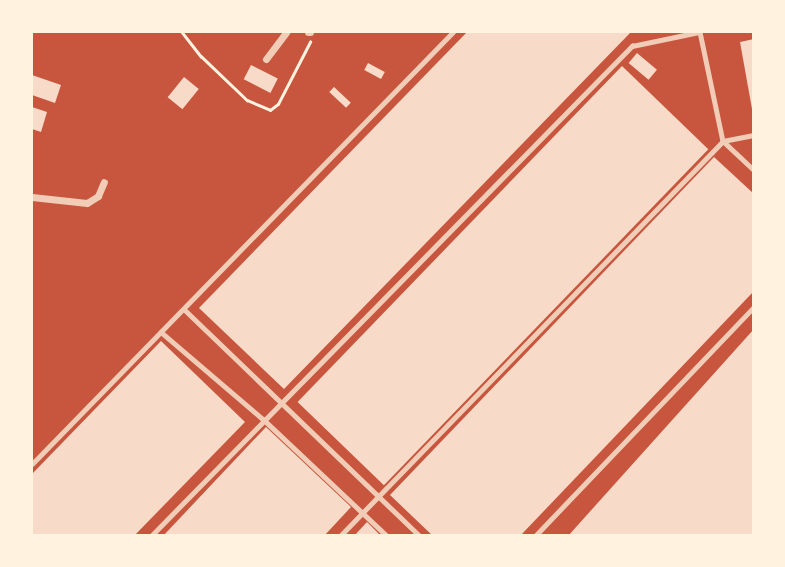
<!DOCTYPE html>
<style>
body{margin:0}
#map{position:relative;width:785px;height:567px;overflow:hidden;background:#c8553d;font-family:"Noto Sans",sans-serif}
div>[style]{position:absolute}
[style*='--x']{left:calc(var(--x)*1px);top:calc(var(--y)*1px);width:calc(var(--w)*1px);rotate:calc(var(--a)*1deg)}
.building>*{inset:0;background:#f7dbc8;transform-origin:0 0}
.path>*{height:2.5px;margin:-1.25px;padding:0 1.25px;transform-origin:1.25px;border-radius:1.25px;background:#fff3e0}
.service>*{height:4.5px;margin:-2.25px;padding:0 2.25px;transform-origin:2.25px;border-radius:2.25px;background:#f1ccb7}
.minor>*{height:7px;margin:-3.5px;padding:0 3.5px;transform-origin:3.5px;border-radius:3.5px;background:#f1ccb7}
span{translate:-50% -50%;white-space:nowrap;text-align:center;line-height:1.15;-webkit-text-stroke:7px #fff3e0;paint-order:stroke}
.frame{position:absolute;inset:0;border:33px solid #fff3e0;pointer-events:none}
</style>
<div id="map">
<div class="building">
<i style="clip-path:polygon(467px 32px,631px 32px,284px 389px,199px 308px)"></i>
<i style="clip-path:polygon(754px 39px,754px 109px,752px 109px,740px 42px)"></i>
<i style="left:637px;top:53px;width:26px;height:13px;rotate:40deg"></i>
<i style="left:368px;top:63px;width:19px;height:8px;rotate:28deg"></i>
<i style="left:251px;top:65px;width:30px;height:16px;rotate:27deg"></i>
<i style="left:622px;top:66px;width:120px;height:467px;rotate:44deg"></i>
<i style="clip-path:polygon(32px 75px,61px 85px,55px 103px,32px 95px)"></i>
<i style="left:184px;top:77px;width:19px;height:26px;rotate:39deg"></i>
<i style="left:334px;top:87px;width:23px;height:7px;rotate:43deg"></i>
<i style="clip-path:polygon(32px 107px,47px 112px,41px 132px,32px 129px)"></i>
<i style="clip-path:polygon(714px 157px,754px 194px,754px 291px,520px 536px,433px 536px,390px 495px)"></i>
<i style="clip-path:polygon(754px 329px,754px 536px,568px 536px)"></i>
<i style="clip-path:polygon(161px 341px,245px 422px,134px 536px,32px 536px,32px 474px)"></i>
<i style="clip-path:polygon(266px 427px,351px 507px,324px 536px,163px 536px)"></i>
<i style="clip-path:polygon(367px 522px,381px 536px,354px 536px)"></i>
</div>
<div class="path">
<i style="--x:182;--y:32;--w:31;--a:52"></i>
<i style="--x:201;--y:56;--w:64;--a:43.7"></i>
<i style="--x:247;--y:100;--w:25;--a:23"></i>
<i style="--x:270;--y:110;--w:10;--a:-37"></i>
<i style="--x:278;--y:104;--w:70;--a:-62.7"></i>
</div>
<div class="service">
<i style="--x:700;--y:32;--w:111;--a:78.1"></i>
<i style="--x:723;--y:141;--w:42;--a:43.1"></i>
<i style="--x:184;--y:309;--w:327;--a:43.9"></i>
<i style="--x:161;--y:332;--w:134;--a:40.5"></i>
<i style="--x:263;--y:419;--w:170;--a:43.3"></i>
<i style="--x:32;--y:464;--w:603;--a:-45.74"></i>
<i style="--x:151;--y:536;--w:687;--a:-45.53"></i>
<i style="--x:632;--y:46;--w:68;--a:-11.8"></i>
<i style="--x:340;--y:536;--w:550;--a:-45.88"></i>
<i style="--x:723;--y:141;--w:32;--a:-11"></i>
<i style="--x:535;--y:536;--w:317;--a:-46.3"></i>
</div>
<div class="minor">
<i style="--x:308;--y:32;--w:2;--a:0"></i>
<i style="--x:266;--y:59;--w:34;--a:-53"></i>
<i style="--x:32;--y:197;--w:55;--a:6.2"></i>
<i style="--x:87;--y:203;--w:13;--a:-32"></i>
<i style="--x:98;--y:196;--w:15;--a:-67"></i>
</div>
<div class="frame"></div>
</div>
